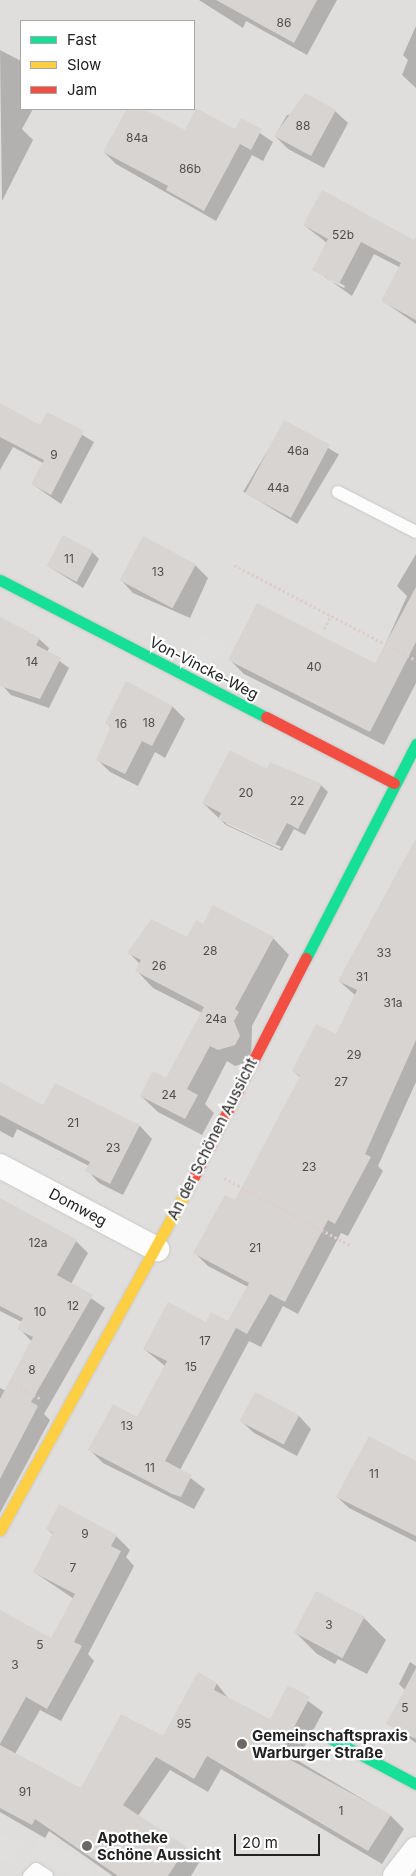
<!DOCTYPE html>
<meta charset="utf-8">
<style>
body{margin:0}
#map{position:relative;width:416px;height:1876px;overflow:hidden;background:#f0eeeb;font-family:Inter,sans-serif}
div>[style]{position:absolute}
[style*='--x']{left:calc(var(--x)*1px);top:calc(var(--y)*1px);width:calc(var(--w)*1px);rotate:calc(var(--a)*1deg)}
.residential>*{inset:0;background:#dfdedc}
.parking>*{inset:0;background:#e0dfde;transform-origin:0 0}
.shadow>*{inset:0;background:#0003;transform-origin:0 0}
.building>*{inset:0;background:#d7d4d2;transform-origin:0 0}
.path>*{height:3px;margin-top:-1.5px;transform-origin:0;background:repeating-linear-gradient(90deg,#dccecd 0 2.5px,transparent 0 5px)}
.roads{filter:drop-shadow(0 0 1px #c9c8c7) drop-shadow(0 0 1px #c9c8c7)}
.lane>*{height:12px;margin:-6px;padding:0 6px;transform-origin:6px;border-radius:6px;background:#fdfcfc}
.street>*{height:24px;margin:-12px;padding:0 12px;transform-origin:12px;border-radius:12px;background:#fdfcfc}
.fast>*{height:11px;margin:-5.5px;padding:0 5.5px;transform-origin:5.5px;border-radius:5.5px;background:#16e098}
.slow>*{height:11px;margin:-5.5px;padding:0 5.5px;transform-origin:5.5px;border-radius:5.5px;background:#ffcf43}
.jam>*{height:11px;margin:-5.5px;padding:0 5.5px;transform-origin:5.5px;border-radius:5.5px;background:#f24e42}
.dots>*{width:14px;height:14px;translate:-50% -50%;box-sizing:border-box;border:2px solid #fff;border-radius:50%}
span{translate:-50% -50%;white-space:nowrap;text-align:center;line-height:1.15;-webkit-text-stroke:4.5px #fff;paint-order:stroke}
.number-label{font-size:12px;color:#4f4e4e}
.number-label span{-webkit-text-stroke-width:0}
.street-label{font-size:15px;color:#222}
.poi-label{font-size:15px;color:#222;font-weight:700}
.left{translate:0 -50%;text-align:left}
.legend{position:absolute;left:20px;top:20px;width:175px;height:90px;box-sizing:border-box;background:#fff;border:1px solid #a7a7a7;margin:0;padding:6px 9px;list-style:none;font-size:15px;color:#222}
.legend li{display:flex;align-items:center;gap:10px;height:25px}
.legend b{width:25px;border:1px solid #a7a7a7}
.scale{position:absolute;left:234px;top:1834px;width:86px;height:22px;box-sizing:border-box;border:2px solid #222;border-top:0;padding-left:6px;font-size:15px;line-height:18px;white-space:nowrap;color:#222;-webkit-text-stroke:4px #fff;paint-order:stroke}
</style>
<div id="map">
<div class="residential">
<i style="clip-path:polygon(evenodd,0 0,416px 0,416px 1876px,0 1876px,0 0,21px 21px,194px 21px,194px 109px,21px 109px,21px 21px)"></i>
</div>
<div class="parking">
<i style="left:202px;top:636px;width:21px;height:25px;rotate:28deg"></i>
<i style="clip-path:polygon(0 1833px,19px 1844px,9px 1862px,0 1857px)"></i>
<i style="clip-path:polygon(42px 1835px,95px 1868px,90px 1876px,70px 1876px,32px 1853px)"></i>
</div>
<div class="shadow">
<i style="clip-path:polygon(199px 0,337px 0,307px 55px,246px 21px,243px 28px)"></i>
<i style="clip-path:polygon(416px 26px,416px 88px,402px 75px,408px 60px,403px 55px)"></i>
<i style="clip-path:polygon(0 50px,21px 61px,21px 109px,33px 109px,22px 129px,33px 140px,2px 201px)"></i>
<i style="clip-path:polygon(128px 109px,141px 109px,185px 132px,235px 131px,241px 120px,273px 142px,263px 161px,252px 155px,216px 221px,116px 164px,104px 152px)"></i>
<i style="clip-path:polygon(335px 111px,348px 123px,324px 168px,288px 149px,275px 136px,287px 115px)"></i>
<i style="clip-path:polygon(evenodd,304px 225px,416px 242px,416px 324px,383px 301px,401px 268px,374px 254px,352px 296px,314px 269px,327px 243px,304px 225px,327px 276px,345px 286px,344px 288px,327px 279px,327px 276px)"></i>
<i style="clip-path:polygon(0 405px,41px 427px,48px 414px,94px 442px,61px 504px,32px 484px,43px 463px,13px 447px,0 470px)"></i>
<i style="left:285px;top:422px;width:63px;height:81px;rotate:31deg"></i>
<i style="clip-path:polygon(92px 552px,99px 559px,83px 588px,48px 566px)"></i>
<i style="clip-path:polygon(416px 554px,416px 683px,384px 745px,244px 674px,230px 660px,376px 665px,407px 596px,397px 586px)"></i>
<i style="clip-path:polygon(195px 565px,208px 578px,190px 618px,133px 593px,121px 580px)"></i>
<i style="clip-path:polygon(0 619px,39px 639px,49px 648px,47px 652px,69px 668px,49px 708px,11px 695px,2px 685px)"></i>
<i style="clip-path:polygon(127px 683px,173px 707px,185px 719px,165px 758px,155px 752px,138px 786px,110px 772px,97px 759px,112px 728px,107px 723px)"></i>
<i style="clip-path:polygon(evenodd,267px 771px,321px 785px,328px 792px,305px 835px,294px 829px,282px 851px,226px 825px,203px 803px,267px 771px,226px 821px,281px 847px,280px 849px,226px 824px,226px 821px)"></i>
<i style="clip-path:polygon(416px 844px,416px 1082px,378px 1166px,383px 1171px,348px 1236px,341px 1233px,298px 1314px,283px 1306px,261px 1347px,249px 1341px,180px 1470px,205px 1489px,194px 1509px,103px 1463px,90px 1450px,138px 1418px,165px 1366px,144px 1349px,207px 1324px,228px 1323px,248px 1287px,208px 1266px,195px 1253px,235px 1202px,301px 1078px,293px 1071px,337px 1036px,355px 995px,339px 981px)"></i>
<i style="clip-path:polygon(204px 925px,273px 938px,289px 955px,252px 1026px,251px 1061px,235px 1066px,227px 1061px,205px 1104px,214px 1113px,202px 1135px,158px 1112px,141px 1096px,167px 1080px,202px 1013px,153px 988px,137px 971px,140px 964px,129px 953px,188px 939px)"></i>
<i style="clip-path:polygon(0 1083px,44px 1107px,55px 1085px,140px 1126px,152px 1139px,123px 1195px,99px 1183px,87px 1170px,89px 1166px,17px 1129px,13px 1138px,0 1131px)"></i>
<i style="clip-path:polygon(0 1202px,76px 1241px,88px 1253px,71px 1284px,105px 1308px,44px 1414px,50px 1420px,0 1513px,0 1388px,6px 1391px,32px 1342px,19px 1328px,22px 1322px,0 1311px)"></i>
<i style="clip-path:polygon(256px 1393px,299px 1416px,311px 1429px,297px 1456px,254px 1433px,241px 1421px)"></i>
<i style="clip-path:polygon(416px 1464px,416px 1542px,349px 1508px,337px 1497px)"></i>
<i style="clip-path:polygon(47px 1529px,116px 1536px,130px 1550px,126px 1557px,134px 1566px,88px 1654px,94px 1661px,61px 1721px,40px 1710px,15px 1754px,82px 1790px,164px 1738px,199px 1674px,217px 1684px,229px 1699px,270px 1721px,289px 1687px,323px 1712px,297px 1760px,391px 1816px,404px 1829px,382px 1864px,221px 1769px,208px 1792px,170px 1770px,138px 1816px,200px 1861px,191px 1876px,113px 1876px,49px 1831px,45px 1838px,0 1812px,0 1612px,52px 1639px,74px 1599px,34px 1572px,54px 1535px)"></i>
<i style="clip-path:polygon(364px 1618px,386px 1640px,367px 1674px,338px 1659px,335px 1664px,317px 1654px,295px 1632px)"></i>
<i style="clip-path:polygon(410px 1662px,416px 1666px,416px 1743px,388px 1723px,405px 1690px,399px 1684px)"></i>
</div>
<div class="building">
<i style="clip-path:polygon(216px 0,317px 0,294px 43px)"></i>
<i style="clip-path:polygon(305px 93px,336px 110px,311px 156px,274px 136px)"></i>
<i style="clip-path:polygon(196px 108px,235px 129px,241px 118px,262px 129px,251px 150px,240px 144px,204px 211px,166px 190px,168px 186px,103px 152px,127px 109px,143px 109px,185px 130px)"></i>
<i style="clip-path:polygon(322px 190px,414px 240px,416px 236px,416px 320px,381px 301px,401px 263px,361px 242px,339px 284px,312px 270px,328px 239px,303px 225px)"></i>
<i style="clip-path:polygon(0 403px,40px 425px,47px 412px,84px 431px,51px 495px,31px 484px,44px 460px,0 437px)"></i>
<i style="left:284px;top:420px;width:52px;height:83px;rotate:28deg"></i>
<i style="left:63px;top:535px;width:34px;height:35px;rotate:28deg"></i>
<i style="left:143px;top:536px;width:60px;height:50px;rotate:28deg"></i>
<i style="clip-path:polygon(416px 587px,416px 642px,370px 732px,228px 660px,257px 603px,375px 663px)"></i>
<i style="clip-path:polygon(0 617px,40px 638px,36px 645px,61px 658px,40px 699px,0 686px)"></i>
<i style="clip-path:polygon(126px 681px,173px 706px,152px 746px,142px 741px,125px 774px,96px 760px,111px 726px,105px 723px)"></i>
<i style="clip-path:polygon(230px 750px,267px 769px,270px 762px,322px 784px,298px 829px,287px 823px,275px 845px,218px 819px,221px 813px,202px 803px)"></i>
<i style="clip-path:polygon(416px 838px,416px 1040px,365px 1154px,371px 1157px,335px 1224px,328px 1220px,285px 1302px,270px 1294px,247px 1334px,236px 1328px,165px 1461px,192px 1475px,181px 1497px,172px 1494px,88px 1450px,113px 1404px,137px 1417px,167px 1361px,143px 1349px,168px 1302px,206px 1322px,211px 1312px,228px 1321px,249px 1283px,193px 1253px,225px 1195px,235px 1200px,300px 1076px,292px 1071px,316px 1024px,336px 1034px,357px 990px,338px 981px)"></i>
<i style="clip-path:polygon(213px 905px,274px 937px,235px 1009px,239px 1012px,234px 1021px,240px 1036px,235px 1045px,218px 1050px,210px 1046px,187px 1089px,198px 1095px,185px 1119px,140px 1096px,153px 1071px,166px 1078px,204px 1007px,135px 971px,141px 960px,127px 953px,151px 919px,187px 937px,196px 920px,203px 924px)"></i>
<i style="clip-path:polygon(0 1082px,43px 1105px,55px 1083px,140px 1125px,110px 1184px,85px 1171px,90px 1162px,0 1115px)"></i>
<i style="clip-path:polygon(0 1198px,77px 1240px,57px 1275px,93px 1295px,31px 1402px,38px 1406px,0 1479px,0 1399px,33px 1337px,17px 1329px,23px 1318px,0 1306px)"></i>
<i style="left:255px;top:1392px;width:50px;height:33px;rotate:28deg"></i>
<i style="clip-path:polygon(369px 1436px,416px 1461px,416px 1536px,336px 1497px)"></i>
<i style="clip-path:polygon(59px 1504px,117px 1535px,111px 1546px,121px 1551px,74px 1642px,82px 1646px,47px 1709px,26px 1697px,0 1744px,0 1610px,51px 1638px,75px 1594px,33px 1572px,53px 1533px,46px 1529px)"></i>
<i style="left:316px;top:1591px;width:55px;height:47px;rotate:28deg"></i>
<i style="clip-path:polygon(416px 1668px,416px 1739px,386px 1724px)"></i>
<i style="clip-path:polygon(198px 1672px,217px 1683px,214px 1690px,270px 1719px,288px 1685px,310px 1697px,283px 1748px,290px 1752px,287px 1758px,391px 1815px,368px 1851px,207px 1756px,194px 1779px,156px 1757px,123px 1805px,187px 1847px,168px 1876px,118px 1876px,35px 1819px,32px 1825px,0 1808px,0 1745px,81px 1788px,121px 1714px,163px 1736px)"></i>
</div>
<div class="path">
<i style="--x:234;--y:565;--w:205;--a:27.6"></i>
<i style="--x:324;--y:629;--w:15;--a:-62"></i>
<i style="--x:224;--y:1178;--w:145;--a:28"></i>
<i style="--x:11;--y:1383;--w:34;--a:28"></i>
</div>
<div class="roads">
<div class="lane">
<i style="--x:338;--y:492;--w:88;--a:27.1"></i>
<i style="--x:29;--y:1876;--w:10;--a:-45"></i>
<i style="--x:36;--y:1869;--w:13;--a:32"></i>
</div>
<div class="street">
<i style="--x:0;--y:1166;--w:178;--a:27.9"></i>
<i style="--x:395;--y:1876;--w:34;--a:-52"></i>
</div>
<div class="fast">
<i style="--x:0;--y:580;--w:299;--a:27.3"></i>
<i style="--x:306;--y:958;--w:241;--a:-62.8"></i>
<i style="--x:324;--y:1735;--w:104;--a:28"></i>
</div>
<div class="slow">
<i style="--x:0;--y:1530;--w:386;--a:-61.2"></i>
</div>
<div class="jam">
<i style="--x:266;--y:717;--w:144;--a:27.3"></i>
<i style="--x:186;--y:1192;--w:263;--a:-62.9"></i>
</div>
</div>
<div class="dots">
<i style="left:242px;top:1744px;background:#6a6968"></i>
<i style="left:87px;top:1846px;background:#6a6968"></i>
</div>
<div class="number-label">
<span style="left:284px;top:23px">86</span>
<span style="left:303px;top:126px">88</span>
<span style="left:137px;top:138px">84a</span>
<span style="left:190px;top:169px">86b</span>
<span style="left:343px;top:235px">52b</span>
<span style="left:298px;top:451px">46a</span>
<span style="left:54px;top:455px">9</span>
<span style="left:278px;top:488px">44a</span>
<span style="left:69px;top:559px">11</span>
<span style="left:158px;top:572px">13</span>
<span style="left:32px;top:662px">14</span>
<span style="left:314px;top:667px">40</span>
<span style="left:149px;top:723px">18</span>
<span style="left:121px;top:724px">16</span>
<span style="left:246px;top:793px">20</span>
<span style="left:297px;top:801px">22</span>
<span style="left:210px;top:951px">28</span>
<span style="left:384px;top:953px">33</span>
<span style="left:159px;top:966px">26</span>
<span style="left:362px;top:977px">31</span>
<span style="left:393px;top:1003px">31a</span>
<span style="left:216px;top:1019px">24a</span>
<span style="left:354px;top:1055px">29</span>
<span style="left:341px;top:1082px">27</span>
<span style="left:169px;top:1095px">24</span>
<span style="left:73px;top:1123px">21</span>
<span style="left:113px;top:1148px">23</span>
<span style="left:309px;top:1167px">23</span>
<span style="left:38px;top:1243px">12a</span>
<span style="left:255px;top:1248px">21</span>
<span style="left:73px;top:1306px">12</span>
<span style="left:40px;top:1312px">10</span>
<span style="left:205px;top:1341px">17</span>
<span style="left:191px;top:1367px">15</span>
<span style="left:32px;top:1370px">8</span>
<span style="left:127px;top:1426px">13</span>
<span style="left:150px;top:1468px">11</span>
<span style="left:374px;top:1474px">11</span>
<span style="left:85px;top:1534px">9</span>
<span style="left:73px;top:1568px">7</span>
<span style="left:329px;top:1625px">3</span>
<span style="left:40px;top:1645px">5</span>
<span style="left:15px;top:1665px">3</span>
<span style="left:405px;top:1708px">5</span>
<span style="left:184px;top:1724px">95</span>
<span style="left:25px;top:1792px">91</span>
<span style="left:341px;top:1811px">1</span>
</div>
<div class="street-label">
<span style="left:204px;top:668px;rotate:27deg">Von-Vincke-Weg</span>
<span style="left:212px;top:1139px;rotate:-63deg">An der Schönen Aussicht</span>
<span style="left:78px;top:1207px;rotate:28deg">Domweg</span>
</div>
<div class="poi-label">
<span class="left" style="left:252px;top:1744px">Gemeinschaftspraxis<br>Warburger Straße</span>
<span class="left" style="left:97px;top:1846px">Apotheke<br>Schöne Aussicht</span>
</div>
<ul class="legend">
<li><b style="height:6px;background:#16e098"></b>Fast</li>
<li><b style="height:6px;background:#ffcf43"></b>Slow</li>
<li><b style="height:6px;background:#f24e42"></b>Jam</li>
</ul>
<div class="scale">20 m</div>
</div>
